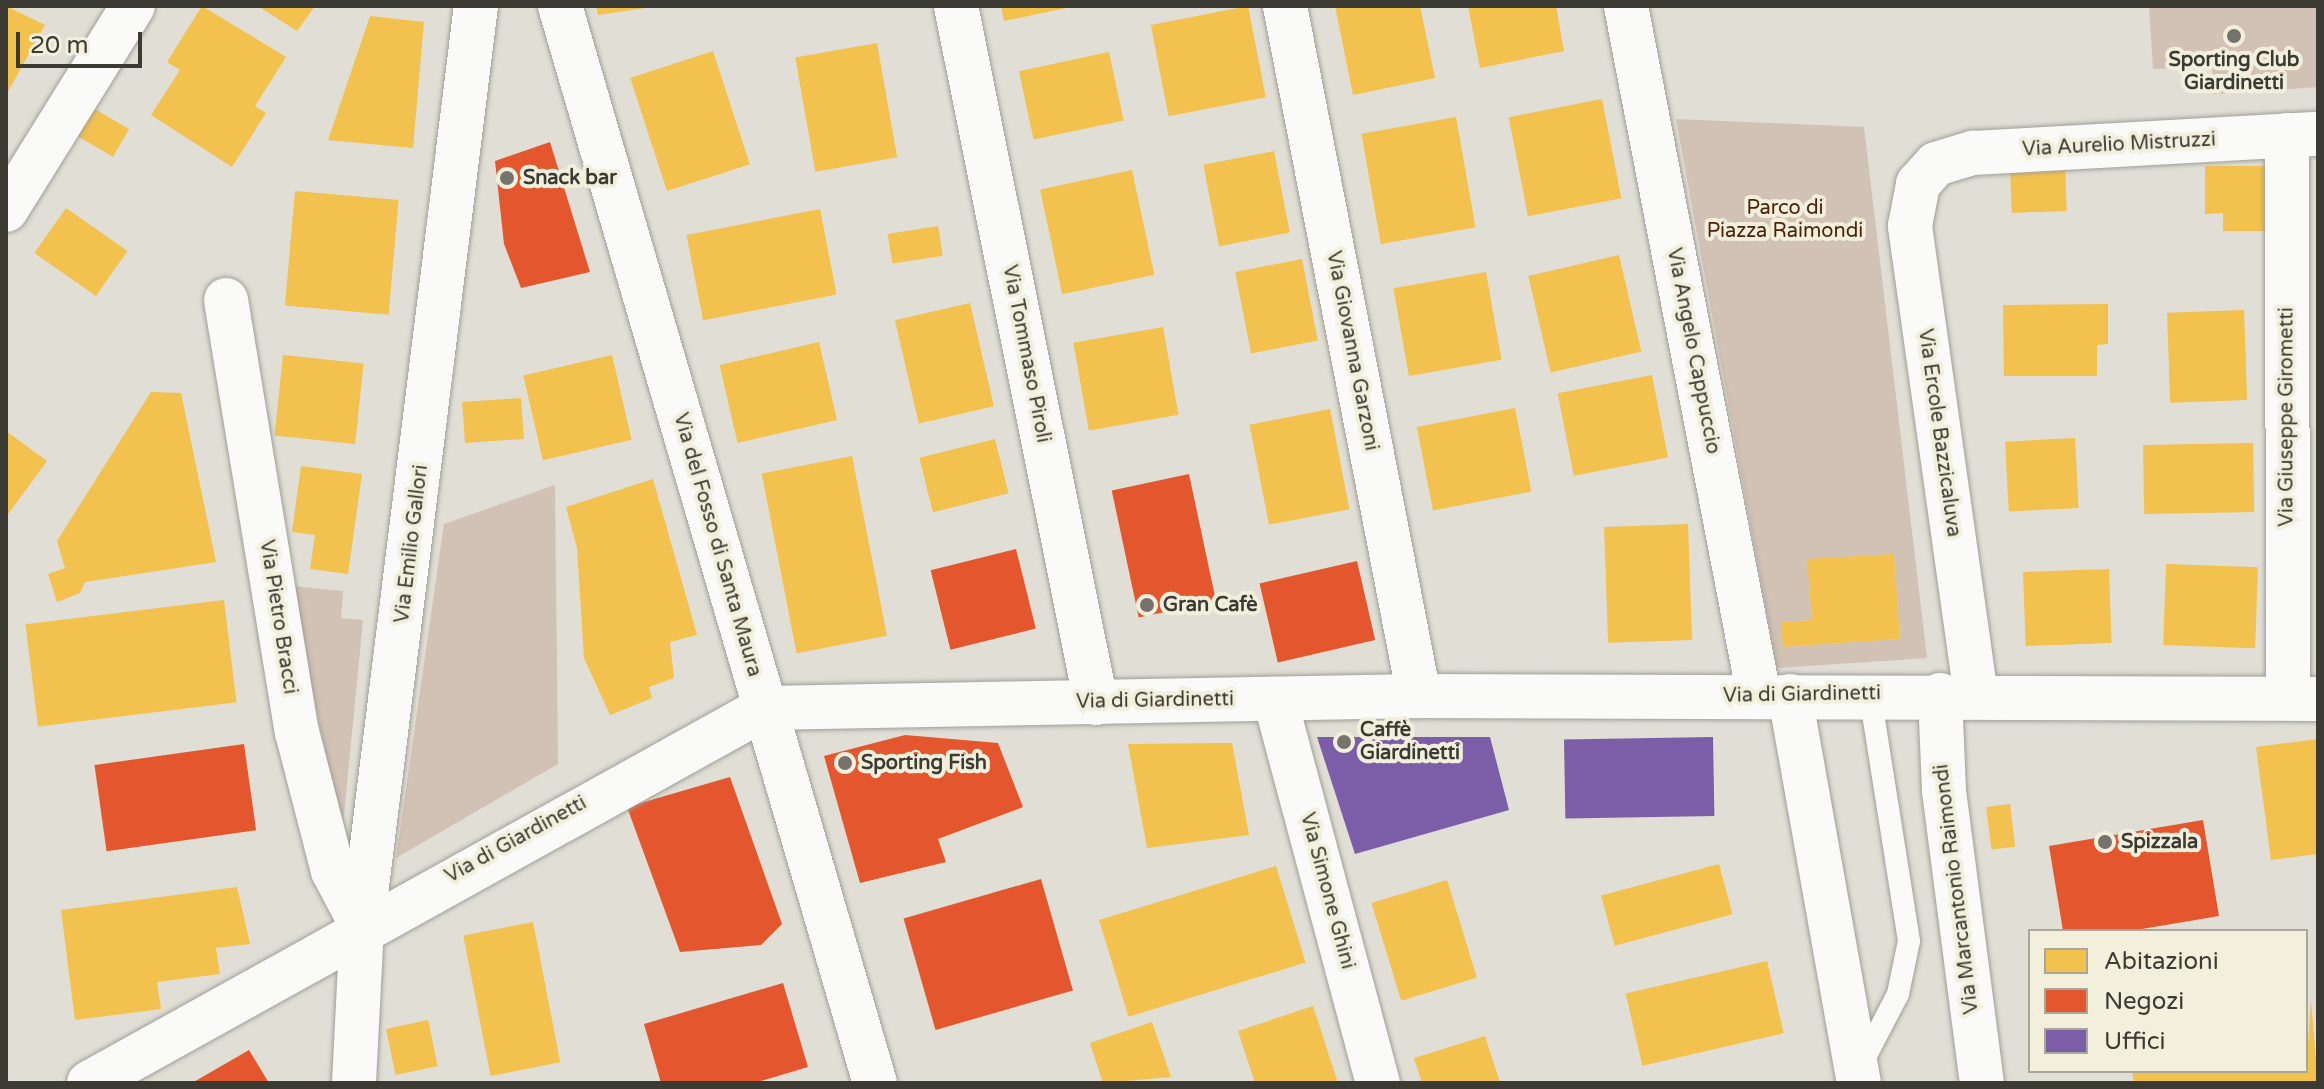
<!DOCTYPE html>
<meta charset="utf-8">
<style>
body{margin:0}
#map{position:relative;width:2324px;height:1089px;overflow:hidden;background:#e0ded5;font-family:"Varela Round",sans-serif}
div>[style]{position:absolute}
[style*='--x']{left:calc(var(--x)*1px);top:calc(var(--y)*1px);width:calc(var(--w)*1px);rotate:calc(var(--a)*1deg)}
.green>*{inset:0;background:#d2c1b5}
.homes>*{inset:0;background:#f2c14e;transform-origin:0 0}
.shops>*{inset:0;background:#e4572e;transform-origin:0 0}
.offices>*{inset:0;background:#7b5ea7;transform-origin:0 0}
.roads{filter:drop-shadow(0 0 2px #a09f98) drop-shadow(0 0 2px #a09f98)}
.service>*{height:22px;margin:-11px;padding:0 11px;transform-origin:11px;border-radius:11px;background:#fafaf9}
.minor>*{height:44px;margin:-22px;padding:0 22px;transform-origin:22px;border-radius:22px;background:#fafaf9}
.dots>*{width:22px;height:22px;translate:-50% -50%;box-sizing:border-box;border:4px solid #f2efdd;border-radius:50%}
span{translate:-50% -50%;white-space:nowrap;text-align:center;line-height:1.15;-webkit-text-stroke:8px #f2efdd;paint-order:stroke}
.poi-label{font-size:20px;color:#3b3a33;font-weight:700}
.left{translate:0 -50%;text-align:left}
.street-label{font-size:20px;color:#3b3a33}
.park-label{font-size:20px;color:#4d2208}
.frame{position:absolute;inset:0;border:8px solid #3b3a33;pointer-events:none}
.legend{position:absolute;left:2028px;top:929px;width:280px;height:144px;box-sizing:border-box;background:#f2efdd;border:2px solid #a9a799;margin:0;padding:10px 14px;list-style:none;font-size:24px;color:#3b3a33}
.legend li{display:flex;align-items:center;gap:16px;height:40px}
.legend b{width:40px;border:2px solid #a9a799}
.scale{position:absolute;left:16px;top:32px;width:126px;height:36px;box-sizing:border-box;border:4px solid #3b3a33;border-top:0;padding-left:10px;font-size:24px;line-height:28px;white-space:nowrap;color:#3b3a33;-webkit-text-stroke:6px #f2efdd;paint-order:stroke}
</style>
<div id="map">
<div class="green">
<i style="clip-path:polygon(2149px 6px,2318px 6px,2318px 87px,2214px 94px,2212px 66px,2153px 69px)"></i>
<i style="clip-path:polygon(evenodd,1676px 119px,1864px 127px,1927px 658px,1777px 668px,1676px 119px,1894px 554px,1900px 639px,1783px 647px,1781px 622px,1812px 620px,1808px 559px,1894px 554px)"></i>
<i style="clip-path:polygon(555px 485px,558px 764px,396px 858px,444px 524px)"></i>
<i style="clip-path:polygon(291px 586px,343px 591px,341px 618px,363px 620px,342px 835px)"></i>
</div>
<div class="homes">
<i style="clip-path:polygon(6px 6px,45px 25px,6px 95px)"></i>
<i style="clip-path:polygon(202px 6px,286px 57px,255px 106px,266px 113px,232px 167px,151px 115px,180px 70px,167px 62px)"></i>
<i style="clip-path:polygon(258px 6px,315px 6px,297px 31px)"></i>
<i style="clip-path:polygon(596px 6px,645px 6px,645px 8px,598px 15px)"></i>
<i style="clip-path:polygon(1001px 6px,1071px 6px,1071px 7px,1004px 21px)"></i>
<i style="left:1248px;top:6px;width:93px;height:99px;rotate:79deg"></i>
<i style="clip-path:polygon(1335px 6px,1420px 6px,1435px 78px,1353px 95px)"></i>
<i style="clip-path:polygon(1468px 6px,1556px 6px,1564px 51px,1480px 68px)"></i>
<i style="clip-path:polygon(370px 16px,424px 22px,413px 148px,328px 140px)"></i>
<i style="left:877px;top:43px;width:116px;height:83px;rotate:80deg"></i>
<i style="left:713px;top:51px;width:119px;height:87px;rotate:72deg"></i>
<i style="left:1109px;top:52px;width:70px;height:92px;rotate:78deg"></i>
<i style="left:1602px;top:99px;width:101px;height:95px;rotate:79deg"></i>
<i style="left:91px;top:107px;width:44px;height:32px;rotate:30deg"></i>
<i style="left:1456px;top:117px;width:112px;height:96px;rotate:80deg"></i>
<i style="left:1274px;top:151px;width:83px;height:72px;rotate:79deg"></i>
<i style="left:2065px;top:163px;width:48px;height:55px;rotate:88deg"></i>
<i style="clip-path:polygon(2205px 166px,2272px 166px,2273px 231px,2223px 231px,2223px 213px,2205px 214px)"></i>
<i style="left:1132px;top:170px;width:107px;height:94px;rotate:78deg"></i>
<i style="left:295px;top:191px;width:104px;height:115px;rotate:5deg"></i>
<i style="left:66px;top:208px;width:75px;height:55px;rotate:35deg"></i>
<i style="left:820px;top:209px;width:87px;height:136px;rotate:79deg"></i>
<i style="left:938px;top:226px;width:30px;height:51px;rotate:81deg"></i>
<i style="left:1619px;top:255px;width:99px;height:93px;rotate:77deg"></i>
<i style="left:1302px;top:259px;width:83px;height:68px;rotate:79deg"></i>
<i style="left:1486px;top:272px;width:89px;height:94px;rotate:80deg"></i>
<i style="left:970px;top:303px;width:106px;height:77px;rotate:77deg"></i>
<i style="clip-path:polygon(2108px 304px,2108px 344px,2097px 345px,2097px 376px,2004px 376px,2003px 305px)"></i>
<i style="left:2244px;top:310px;width:90px;height:77px;rotate:88deg"></i>
<i style="left:1163px;top:327px;width:89px;height:91px;rotate:80deg"></i>
<i style="left:819px;top:342px;width:80px;height:102px;rotate:77deg"></i>
<i style="left:283px;top:355px;width:81px;height:81px;rotate:6deg"></i>
<i style="left:612px;top:355px;width:87px;height:91px;rotate:77deg"></i>
<i style="left:1652px;top:375px;width:84px;height:96px;rotate:79deg"></i>
<i style="clip-path:polygon(151px 392px,181px 393px,216px 562px,85px 582px,80px 593px,57px 602px,48px 574px,65px 568px,57px 541px)"></i>
<i style="left:521px;top:398px;width:41px;height:59px;rotate:86deg"></i>
<i style="left:1515px;top:408px;width:85px;height:100px;rotate:79deg"></i>
<i style="left:1330px;top:409px;width:102px;height:82px;rotate:79deg"></i>
<i style="clip-path:polygon(6px 431px,47px 461px,6px 517px)"></i>
<i style="left:2075px;top:438px;width:70px;height:70px;rotate:87deg"></i>
<i style="left:995px;top:439px;width:56px;height:78px;rotate:76deg"></i>
<i style="left:2253px;top:443px;width:69px;height:110px;rotate:89deg"></i>
<i style="left:852px;top:456px;width:183px;height:92px;rotate:79deg"></i>
<i style="clip-path:polygon(301px 466px,362px 474px,348px 574px,310px 569px,315px 535px,292px 532px)"></i>
<i style="clip-path:polygon(653px 479px,697px 635px,670px 642px,674px 678px,649px 687px,652px 698px,610px 715px,584px 658px,577px 548px,566px 507px)"></i>
<i style="left:1688px;top:524px;width:116px;height:84px;rotate:88deg"></i>
<i style="clip-path:polygon(1894px 554px,1900px 639px,1783px 647px,1781px 622px,1812px 620px,1807px 559px)"></i>
<i style="left:2166px;top:564px;width:92px;height:81px;rotate:2deg"></i>
<i style="left:2109px;top:569px;width:74px;height:86px;rotate:88deg"></i>
<i style="left:224px;top:600px;width:103px;height:200px;rotate:83deg"></i>
<i style="clip-path:polygon(2318px 739px,2318px 854px,2271px 860px,2256px 747px)"></i>
<i style="clip-path:polygon(1232px 743px,1249px 835px,1147px 848px,1128px 744px)"></i>
<i style="left:2010px;top:804px;width:43px;height:24px;rotate:83deg"></i>
<i style="left:1719px;top:864px;width:52px;height:122px;rotate:75deg"></i>
<i style="left:1276px;top:866px;width:101px;height:185px;rotate:73deg"></i>
<i style="left:1447px;top:880px;width:102px;height:79px;rotate:73deg"></i>
<i style="clip-path:polygon(237px 887px,250px 944px,216px 948px,220px 974px,157px 982px,161px 1009px,75px 1020px,61px 910px)"></i>
<i style="left:533px;top:922px;width:143px;height:71px;rotate:79deg"></i>
<i style="left:1767px;top:961px;width:74px;height:145px;rotate:77deg"></i>
<i style="clip-path:polygon(2311px 1000px,2318px 1083px,2134px 1083px,2132px 1071px,2306px 1071px)"></i>
<i style="clip-path:polygon(1313px 1006px,1338px 1083px,1255px 1083px,1238px 1031px)"></i>
<i style="left:428px;top:1020px;width:47px;height:43px;rotate:78deg"></i>
<i style="clip-path:polygon(1152px 1022px,1171px 1077px,1103px 1083px,1090px 1043px)"></i>
<i style="clip-path:polygon(1485px 1036px,1500px 1083px,1422px 1083px,1414px 1058px)"></i>
</div>
<div class="shops">
<i style="clip-path:polygon(550px 142px,590px 272px,521px 288px,504px 244px,495px 161px)"></i>
<i style="left:1189px;top:474px;width:130px;height:79px;rotate:78deg"></i>
<i style="left:1016px;top:549px;width:82px;height:88px;rotate:76deg"></i>
<i style="left:1357px;top:561px;width:81px;height:100px;rotate:77deg"></i>
<i style="clip-path:polygon(905px 735px,998px 743px,1023px 807px,938px 839px,946px 862px,860px 883px,824px 756px)"></i>
<i style="left:244px;top:744px;width:87px;height:151px;rotate:82deg"></i>
<i style="clip-path:polygon(730px 777px,782px 924px,761px 945px,680px 952px,627px 807px)"></i>
<i style="clip-path:polygon(2203px 820px,2219px 916px,2130px 931px,2063px 931px,2049px 846px)"></i>
<i style="left:1041px;top:879px;width:116px;height:143px;rotate:74deg"></i>
<i style="clip-path:polygon(783px 983px,808px 1067px,754px 1083px,661px 1083px,644px 1024px)"></i>
<i style="clip-path:polygon(249px 1050px,269px 1083px,192px 1083px)"></i>
</div>
<div class="offices">
<i style="clip-path:polygon(1317px 737px,1490px 737px,1509px 810px,1355px 854px)"></i>
<i style="left:1713px;top:737px;width:79px;height:149px;rotate:89deg"></i>
</div>
<div class="roads">
<div class="service">
<i style="--x:1860;--y:1067;--w:82;--a:-62.5"></i>
<i style="--x:1898;--y:994;--w:54;--a:-78.3"></i>
<i style="--x:1909;--y:941;--w:250;--a:-99"></i>
</div>
<div class="minor">
<i style="--x:560;--y:6;--w:1122;--a:73.7"></i>
<i style="--x:956;--y:6;--w:711;--a:78.64"></i>
<i style="--x:1285;--y:6;--w:703;--a:79.01"></i>
<i style="--x:1626;--y:6;--w:703;--a:79.09"></i>
<i style="--x:2287;--y:135;--w:563;--a:89.9"></i>
<i style="--x:6;--y:210;--w:240;--a:-58.1"></i>
<i style="--x:226;--y:300;--w:438;--a:80.7"></i>
<i style="--x:297;--y:732;--w:144;--a:75.5"></i>
<i style="--x:333;--y:871;--w:62;--a:62.2"></i>
<i style="--x:1940;--y:695;--w:96;--a:87.6"></i>
<i style="--x:1944;--y:791;--w:294;--a:82.6"></i>
<i style="--x:1790;--y:696;--w:393;--a:79.9"></i>
<i style="--x:1976;--y:696;--w:475;--a:-98"></i>
<i style="--x:1910;--y:226;--w:43;--a:-79.2"></i>
<i style="--x:1918;--y:184;--w:27;--a:-48"></i>
<i style="--x:1936;--y:164;--w:39;--a:-17"></i>
<i style="--x:1973;--y:153;--w:346;--a:-3.2"></i>
<i style="--x:1275;--y:699;--w:398;--a:75"></i>
<i style="--x:89;--y:1083;--w:773;--a:-29.02"></i>
<i style="--x:765;--y:708;--w:654;--a:-1.05"></i>
<i style="--x:1419;--y:696;--w:899;--a:0.19"></i>
<i style="--x:354;--y:1083;--w:157;--a:-87.1"></i>
<i style="--x:362;--y:926;--w:927;--a:-82.94"></i>
</div>
</div>
<div class="dots">
<i style="left:2234px;top:36px;background:#75736c"></i>
<i style="left:507px;top:178px;background:#75736c"></i>
<i style="left:1147px;top:605px;background:#75736c"></i>
<i style="left:1344px;top:742px;background:#75736c"></i>
<i style="left:845px;top:763px;background:#75736c"></i>
<i style="left:2105px;top:842px;background:#75736c"></i>
</div>
<div class="poi-label">
<span style="left:2234px;top:72px">Sporting Club<br>Giardinetti</span>
<span class="left" style="left:523px;top:178px">Snack bar</span>
<span class="left" style="left:1163px;top:605px">Gran Cafè</span>
<span class="left" style="left:1360px;top:742px">Caffè<br>Giardinetti</span>
<span class="left" style="left:861px;top:763px">Sporting Fish</span>
<span class="left" style="left:2121px;top:842px">Spizzala</span>
</div>
<div class="street-label">
<span style="left:2119px;top:145px;rotate:-3deg">Via Aurelio Mistruzzi</span>
<span style="left:1352px;top:351px;rotate:79deg">Via Giovanna Garzoni</span>
<span style="left:1693px;top:351px;rotate:79deg">Via Angelo Cappuccio</span>
<span style="left:1026px;top:354px;rotate:79deg">Via Tommaso Piroli</span>
<span style="left:2287px;top:417px;rotate:-90deg">Via Giuseppe Girometti</span>
<span style="left:1939px;top:433px;rotate:82deg">Via Ercole Bazzicaluva</span>
<span style="left:412px;top:544px;rotate:-83deg">Via Emilio Gallori</span>
<span style="left:717px;top:545px;rotate:74deg">Via del Fosso di Santa Maura</span>
<span style="left:278px;top:617px;rotate:81deg">Via Pietro Bracci</span>
<span style="left:1802px;top:695px;rotate:-1deg">Via di Giardinetti</span>
<span style="left:1155px;top:701px;rotate:-1deg">Via di Giardinetti</span>
<span style="left:516px;top:840px;rotate:-29deg">Via di Giardinetti</span>
<span style="left:1957px;top:889px;rotate:-97deg">Via Marcantonio Raimondi</span>
<span style="left:1327px;top:891px;rotate:75deg">Via Simone Ghini</span>
</div>
<div class="park-label">
<span style="left:1785px;top:220px">Parco di<br>Piazza Raimondi</span>
</div>
<div class="frame"></div>
<ul class="legend">
<li><b style="height:22px;background:#f2c14e"></b>Abitazioni</li>
<li><b style="height:22px;background:#e4572e"></b>Negozi</li>
<li><b style="height:22px;background:#7b5ea7"></b>Uffici</li>
</ul>
<div class="scale">20 m</div>
</div>
